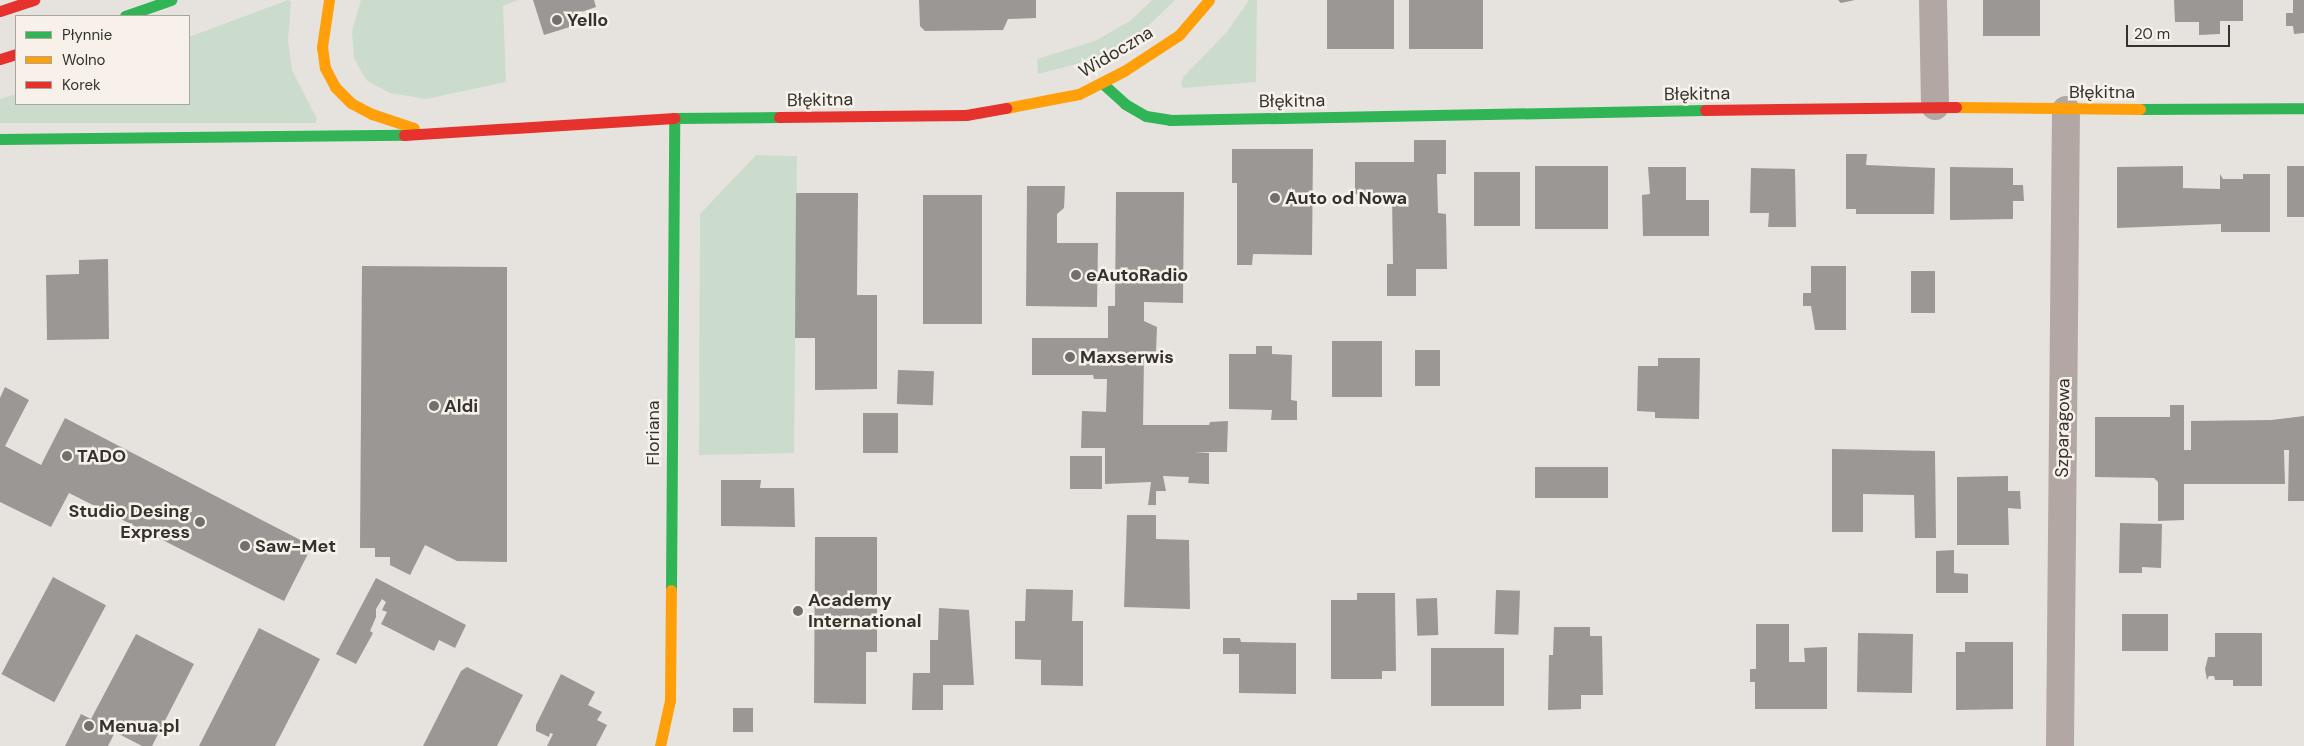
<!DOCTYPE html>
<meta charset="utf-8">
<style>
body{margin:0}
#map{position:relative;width:2304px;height:746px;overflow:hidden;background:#e6e3de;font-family:"DM Sans",sans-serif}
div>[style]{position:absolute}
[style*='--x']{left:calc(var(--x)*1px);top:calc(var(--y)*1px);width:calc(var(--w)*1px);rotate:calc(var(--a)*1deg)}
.green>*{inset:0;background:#cbdccc}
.building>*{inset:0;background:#9a9794;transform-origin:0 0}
.street>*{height:28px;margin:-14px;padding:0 14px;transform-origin:14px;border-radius:14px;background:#b3a7a3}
.fast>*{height:11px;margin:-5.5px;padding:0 5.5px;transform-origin:5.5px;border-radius:5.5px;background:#30b455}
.slow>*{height:11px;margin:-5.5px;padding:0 5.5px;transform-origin:5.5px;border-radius:5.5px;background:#ff9f0a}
.jam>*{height:11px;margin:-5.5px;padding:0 5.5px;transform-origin:5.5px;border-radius:5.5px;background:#e5322d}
.dots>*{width:14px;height:14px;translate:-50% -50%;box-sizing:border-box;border:2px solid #f7f1e9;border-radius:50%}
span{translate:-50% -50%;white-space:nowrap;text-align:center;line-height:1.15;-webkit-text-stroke:5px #f7f1e9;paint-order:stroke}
.poi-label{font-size:18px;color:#34322f;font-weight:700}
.left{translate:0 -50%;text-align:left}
.right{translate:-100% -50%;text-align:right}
.street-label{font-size:18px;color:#34322f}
.legend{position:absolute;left:15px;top:15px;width:175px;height:90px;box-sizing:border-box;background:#f7f1e9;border:1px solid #a9a59f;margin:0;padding:6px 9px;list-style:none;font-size:15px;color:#34322f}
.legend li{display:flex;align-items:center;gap:10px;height:25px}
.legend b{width:25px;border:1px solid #a9a59f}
.scale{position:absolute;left:2126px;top:25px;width:104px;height:22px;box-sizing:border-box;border:2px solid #34322f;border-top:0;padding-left:6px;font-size:15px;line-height:18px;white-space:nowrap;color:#34322f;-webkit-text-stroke:4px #f7f1e9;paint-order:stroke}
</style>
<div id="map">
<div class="green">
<i style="clip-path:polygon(288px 0,291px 2px,288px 40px,292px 70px,317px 119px,315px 123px,0 123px,0 99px,16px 94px,16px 104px,189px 104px,189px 37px)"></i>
<i style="clip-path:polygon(361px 0,518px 0,503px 6px,506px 82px,426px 99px,390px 93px,366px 80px,354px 58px,352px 31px)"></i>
<i style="clip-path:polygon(1152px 0,1175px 0,1140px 34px,1100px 58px,1038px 74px,1037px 59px,1095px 41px,1130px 21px)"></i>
<i style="clip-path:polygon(1249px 0,1257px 0,1256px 82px,1184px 88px,1181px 85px,1183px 77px,1226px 33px)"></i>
<i style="clip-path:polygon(756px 155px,797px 156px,794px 453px,699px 455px,700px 214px)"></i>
</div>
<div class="building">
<i style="clip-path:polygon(533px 0,594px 0,596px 7px,573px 15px,576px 25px,544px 35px)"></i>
<i style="clip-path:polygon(919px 0,1036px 0,1036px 18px,1008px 19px,1003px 30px,925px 31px,920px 26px)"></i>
<i style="left:1327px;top:0;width:67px;height:49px"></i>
<i style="left:1409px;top:0;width:74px;height:49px"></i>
<i style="clip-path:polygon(1838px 0,1855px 0,1841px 3px)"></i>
<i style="left:1983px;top:0;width:57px;height:36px"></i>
<i style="clip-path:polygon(2174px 0,2243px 0,2243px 21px,2220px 21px,2220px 34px,2199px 35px,2199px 22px,2175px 22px)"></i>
<i style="clip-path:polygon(2293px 0,2304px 0,2304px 33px,2294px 34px,2293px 26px,2286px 26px,2286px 13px,2293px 13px)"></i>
<i style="clip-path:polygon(1414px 140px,1446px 140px,1446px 174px,1437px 174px,1438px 213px,1446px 214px,1447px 269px,1416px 269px,1416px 296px,1387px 296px,1387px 264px,1393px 264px,1392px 195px,1355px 194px,1355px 162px,1414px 162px)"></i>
<i style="clip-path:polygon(1232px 149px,1313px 149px,1312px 255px,1253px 254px,1252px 265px,1237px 265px,1237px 183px,1232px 183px)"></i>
<i style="clip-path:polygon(1846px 154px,1867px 154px,1866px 165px,1935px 168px,1934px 214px,1856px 214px,1856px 209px,1846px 209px)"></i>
<i style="left:1535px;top:166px;width:73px;height:63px"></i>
<i style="clip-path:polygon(2183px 166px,2183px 188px,2220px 189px,2220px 174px,2223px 179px,2243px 179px,2243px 174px,2270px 174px,2270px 232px,2221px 232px,2221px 224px,2117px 228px,2117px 167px)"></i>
<i style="left:2287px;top:166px;width:17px;height:51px"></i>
<i style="clip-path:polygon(1648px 167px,1686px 167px,1686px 200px,1709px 200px,1709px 236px,1643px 236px,1642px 195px,1650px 194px)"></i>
<i style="clip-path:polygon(1950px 167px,2013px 168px,2013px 185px,2023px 185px,2024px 201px,2013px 201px,2013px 219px,1950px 220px)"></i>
<i style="clip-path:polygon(1751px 168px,1795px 169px,1796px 227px,1768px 227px,1769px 213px,1750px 213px)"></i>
<i style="left:1474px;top:172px;width:46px;height:54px"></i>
<i style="clip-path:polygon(1027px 186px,1065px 186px,1064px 208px,1057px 214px,1057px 243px,1098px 243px,1097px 307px,1026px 306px)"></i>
<i style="clip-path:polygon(1116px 192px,1184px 192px,1183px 303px,1144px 302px,1144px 321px,1157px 327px,1156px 352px,1150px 358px,1144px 358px,1143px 425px,1209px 425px,1210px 422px,1228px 421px,1227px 452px,1194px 452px,1209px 453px,1209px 484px,1188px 483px,1189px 477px,1163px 476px,1166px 491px,1156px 491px,1156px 505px,1148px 505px,1151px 482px,1105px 484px,1105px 448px,1081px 448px,1082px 411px,1106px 412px,1107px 379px,1094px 379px,1093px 375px,1032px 375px,1032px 338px,1108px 338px,1108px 306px,1115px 306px)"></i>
<i style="clip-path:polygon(796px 193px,858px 193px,857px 295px,877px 295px,877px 389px,815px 390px,815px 338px,795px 338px)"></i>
<i style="left:923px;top:195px;width:59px;height:129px"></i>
<i style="clip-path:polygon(108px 259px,109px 339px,47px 340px,46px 275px,79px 274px,79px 260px)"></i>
<i style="clip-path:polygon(362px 266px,507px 267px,507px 562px,457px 561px,425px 545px,410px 575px,390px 565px,390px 557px,375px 557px,375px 548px,360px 548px)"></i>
<i style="clip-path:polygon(1811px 266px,1846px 266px,1846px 330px,1815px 330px,1811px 306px,1803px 306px,1803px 293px,1811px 293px)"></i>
<i style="left:1911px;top:271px;width:24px;height:42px"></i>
<i style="left:1382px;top:341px;width:56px;height:50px;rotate:90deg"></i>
<i style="clip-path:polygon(1256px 346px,1272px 346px,1272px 354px,1292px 355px,1291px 400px,1297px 401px,1297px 420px,1271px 420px,1272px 410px,1229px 409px,1229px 354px,1256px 354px)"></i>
<i style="left:1440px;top:350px;width:36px;height:25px;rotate:90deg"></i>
<i style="clip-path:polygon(1658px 358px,1700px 358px,1699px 419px,1655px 418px,1655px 412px,1637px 411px,1638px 366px,1658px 366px)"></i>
<i style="left:898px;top:370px;width:36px;height:34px;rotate:2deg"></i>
<i style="clip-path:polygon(5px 387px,29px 400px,5px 446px,41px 465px,65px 418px,312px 546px,284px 601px,69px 493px,51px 527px,0 502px,0 398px)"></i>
<i style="clip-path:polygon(2170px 405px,2184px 405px,2184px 450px,2191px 450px,2191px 421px,2271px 420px,2304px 416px,2304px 501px,2288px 501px,2289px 450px,2284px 450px,2285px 484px,2184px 484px,2184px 520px,2158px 521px,2158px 482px,2154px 478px,2095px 477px,2095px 417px,2170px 417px)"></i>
<i style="left:863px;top:413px;width:35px;height:40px"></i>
<i style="clip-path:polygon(1832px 449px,1935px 451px,1936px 538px,1915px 538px,1914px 495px,1863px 494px,1863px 532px,1832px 532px)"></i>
<i style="left:1070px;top:456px;width:32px;height:33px"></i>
<i style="left:1535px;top:467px;width:73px;height:31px"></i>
<i style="clip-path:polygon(2008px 476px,2008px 491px,2020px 491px,2021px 509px,2008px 508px,2009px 545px,1957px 545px,1957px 477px)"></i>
<i style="clip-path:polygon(721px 480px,761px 480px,760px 488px,794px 488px,795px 527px,721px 526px)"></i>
<i style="clip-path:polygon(1127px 515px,1156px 515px,1156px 539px,1189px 540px,1190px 609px,1124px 607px)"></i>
<i style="clip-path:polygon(2120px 523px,2162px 524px,2161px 568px,2142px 567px,2142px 573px,2119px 573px)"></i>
<i style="clip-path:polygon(815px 537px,877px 537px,877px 652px,866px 652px,866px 704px,814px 703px)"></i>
<i style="clip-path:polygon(1954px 550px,1954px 573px,1968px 574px,1968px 593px,1936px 593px,1936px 551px)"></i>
<i style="left:53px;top:577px;width:60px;height:110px;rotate:28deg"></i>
<i style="clip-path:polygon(376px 578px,466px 625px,455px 648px,439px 640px,434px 651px,381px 624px,387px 612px,382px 610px,386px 602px,382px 599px,376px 609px,376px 617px,370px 631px,373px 633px,356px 664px,336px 654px)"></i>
<i style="clip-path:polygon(1026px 589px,1073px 590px,1072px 621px,1083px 621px,1083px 686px,1041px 685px,1041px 660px,1015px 659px,1015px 621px,1025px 621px)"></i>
<i style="left:1496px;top:590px;width:24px;height:44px;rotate:2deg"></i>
<i style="clip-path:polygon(1357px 593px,1395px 593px,1396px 671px,1382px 671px,1382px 679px,1331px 679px,1331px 600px,1357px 600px)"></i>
<i style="left:1437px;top:598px;width:37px;height:21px;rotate:88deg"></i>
<i style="clip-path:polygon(939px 608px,969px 610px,974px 685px,943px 685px,943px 710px,912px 710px,913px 673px,930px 673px,930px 640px,938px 640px)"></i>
<i style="left:2122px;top:614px;width:46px;height:37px"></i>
<i style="clip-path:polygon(1756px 624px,1789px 624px,1789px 662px,1805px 662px,1804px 648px,1827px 647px,1827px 709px,1755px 709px,1755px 682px,1750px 682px,1750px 669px,1756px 669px)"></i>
<i style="clip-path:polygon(1554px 627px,1590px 627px,1590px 636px,1602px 636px,1603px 695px,1581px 695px,1581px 709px,1548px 710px,1549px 655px,1553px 655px)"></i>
<i style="clip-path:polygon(259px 628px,320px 659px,275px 746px,199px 746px)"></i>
<i style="left:1858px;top:633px;width:55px;height:59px;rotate:1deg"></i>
<i style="clip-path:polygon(2215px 633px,2262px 633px,2262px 686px,2233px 686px,2233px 680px,2215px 680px,2214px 676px,2209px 676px,2207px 680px,2205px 669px,2208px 657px,2215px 657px)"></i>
<i style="clip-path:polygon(136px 634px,194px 664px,152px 746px,142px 746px,115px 732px,108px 746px,65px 746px,81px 714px,91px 719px)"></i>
<i style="clip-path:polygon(1223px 638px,1240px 638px,1241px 642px,1296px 643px,1296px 694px,1239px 693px,1239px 654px,1223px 654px)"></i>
<i style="clip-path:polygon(1965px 642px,2013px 642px,2013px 709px,1956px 710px,1956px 652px,1965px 652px)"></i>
<i style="left:1431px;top:648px;width:73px;height:58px"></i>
<i style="clip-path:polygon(467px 667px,523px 695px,497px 746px,423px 746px,461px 671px)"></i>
<i style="clip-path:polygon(561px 674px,595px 692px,588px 705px,602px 712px,597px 720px,607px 725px,596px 746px,547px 746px,553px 734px,550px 733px,549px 737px,536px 731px,536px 725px)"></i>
<i style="left:733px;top:708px;width:20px;height:24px"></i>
</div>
<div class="street">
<i style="--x:1933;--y:0;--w:106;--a:88.9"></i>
<i style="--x:2060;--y:746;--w:636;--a:-89.46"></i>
</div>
<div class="fast">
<i style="--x:125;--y:16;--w:49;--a:-19.2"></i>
<i style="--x:1102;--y:83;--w:31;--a:42"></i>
<i style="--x:1125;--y:104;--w:24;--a:30"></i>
<i style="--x:1146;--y:116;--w:24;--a:9"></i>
<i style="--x:1170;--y:120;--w:535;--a:-1.07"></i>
<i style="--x:2140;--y:109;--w:164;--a:-0.3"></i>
<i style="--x:0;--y:139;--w:404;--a:-0.6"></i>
<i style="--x:671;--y:590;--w:472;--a:-89.6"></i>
<i style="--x:674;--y:118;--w:105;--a:-0.5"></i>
</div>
<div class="slow">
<i style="--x:329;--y:0;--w:48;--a:98.5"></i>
<i style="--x:322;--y:47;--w:21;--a:82"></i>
<i style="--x:325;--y:68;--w:21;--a:62"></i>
<i style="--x:335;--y:87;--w:23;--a:45"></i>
<i style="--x:351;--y:103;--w:24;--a:28"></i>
<i style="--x:372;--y:114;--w:44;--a:18.4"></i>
<i style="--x:1956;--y:107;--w:184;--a:0.6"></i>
<i style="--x:1006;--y:108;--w:74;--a:-10.9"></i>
<i style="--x:1079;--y:94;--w:51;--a:-27.1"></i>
<i style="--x:1124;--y:71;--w:66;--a:-33.2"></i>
<i style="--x:1179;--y:35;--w:46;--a:-49.4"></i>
<i style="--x:660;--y:746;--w:47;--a:-77.7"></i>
<i style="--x:670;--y:700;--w:110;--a:-89.5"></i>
</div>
<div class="jam">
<i style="--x:0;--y:11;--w:36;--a:-18"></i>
<i style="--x:0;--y:59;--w:17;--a:-17"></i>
<i style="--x:1705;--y:110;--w:251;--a:-0.7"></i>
<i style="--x:779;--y:117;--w:187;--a:-0.6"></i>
<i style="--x:966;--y:115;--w:41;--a:-9.9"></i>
<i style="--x:404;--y:135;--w:271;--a:-3.6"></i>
</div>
<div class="dots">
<i style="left:557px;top:20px;background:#72706c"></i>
<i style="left:1275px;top:198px;background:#72706c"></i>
<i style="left:1076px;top:275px;background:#72706c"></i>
<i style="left:1070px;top:357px;background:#72706c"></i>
<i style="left:434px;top:406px;background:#72706c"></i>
<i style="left:67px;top:456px;background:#72706c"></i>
<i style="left:200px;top:522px;background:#72706c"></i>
<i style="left:245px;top:546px;background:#72706c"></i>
<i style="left:798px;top:611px;background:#72706c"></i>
<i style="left:89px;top:726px;background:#72706c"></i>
</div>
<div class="poi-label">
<span class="left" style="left:567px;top:20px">Yello</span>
<span class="left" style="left:1285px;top:198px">Auto od Nowa</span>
<span class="left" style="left:1086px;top:275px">eAutoRadio</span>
<span class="left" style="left:1080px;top:357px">Maxserwis</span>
<span class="left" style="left:444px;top:406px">Aldi</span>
<span class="left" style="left:77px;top:456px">TADO</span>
<span class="right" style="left:190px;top:522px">Studio Desing<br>Express</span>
<span class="left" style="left:255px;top:546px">Saw-Met</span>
<span class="left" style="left:808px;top:611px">Academy<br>International</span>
<span class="left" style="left:99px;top:726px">Menua.pl</span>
</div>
<div class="street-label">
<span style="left:1116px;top:52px;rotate:-31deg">Widoczna</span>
<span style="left:2102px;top:92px">Błękitna</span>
<span style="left:1697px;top:94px;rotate:-1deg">Błękitna</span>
<span style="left:820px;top:100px;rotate:-1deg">Błękitna</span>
<span style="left:1292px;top:101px;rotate:-1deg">Błękitna</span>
<span style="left:2063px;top:428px;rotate:-89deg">Szparagowa</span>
<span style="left:653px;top:433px;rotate:-90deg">Floriana</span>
</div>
<ul class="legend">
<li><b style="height:6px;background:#30b455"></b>Płynnie</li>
<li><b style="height:6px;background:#ff9f0a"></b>Wolno</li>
<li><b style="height:6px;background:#e5322d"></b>Korek</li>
</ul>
<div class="scale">20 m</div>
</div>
